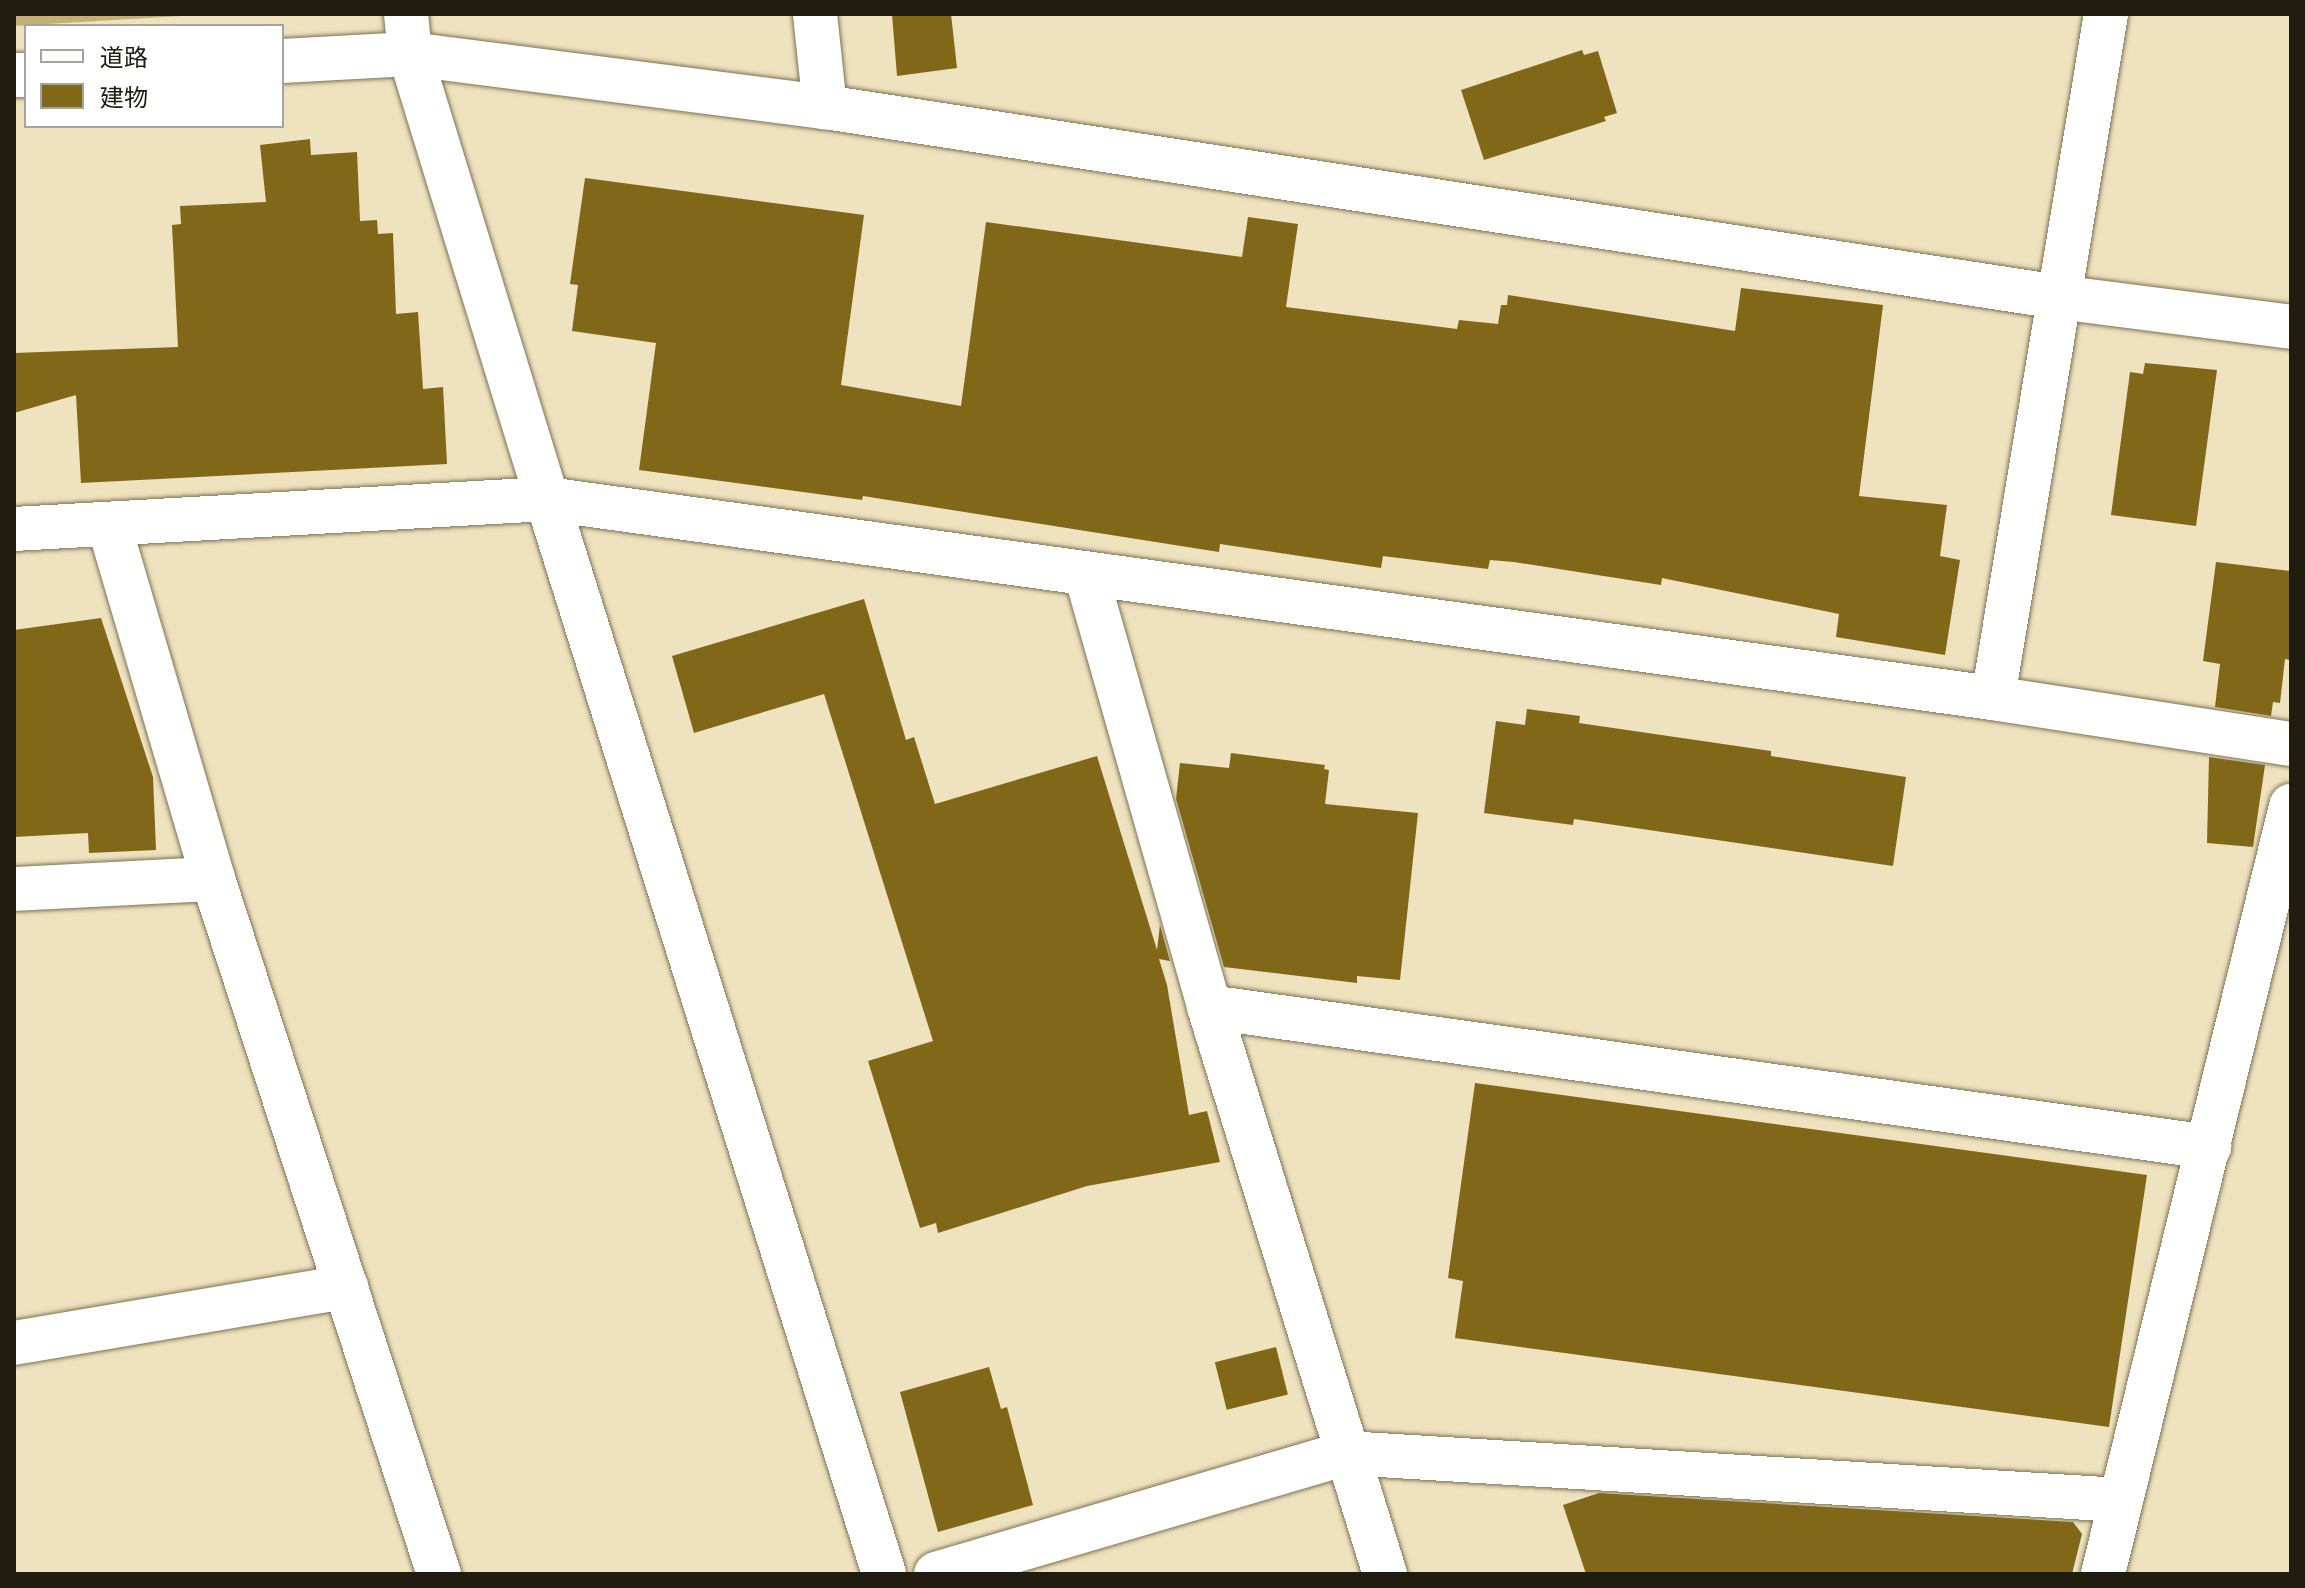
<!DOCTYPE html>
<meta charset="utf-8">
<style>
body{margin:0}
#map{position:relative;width:2305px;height:1588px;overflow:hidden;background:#eee2bf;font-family:Poppins,"Noto Sans JP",sans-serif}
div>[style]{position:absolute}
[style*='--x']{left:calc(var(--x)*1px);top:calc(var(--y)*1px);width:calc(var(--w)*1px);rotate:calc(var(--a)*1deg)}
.green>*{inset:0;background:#c4b075}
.building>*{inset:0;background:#806818;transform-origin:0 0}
.roads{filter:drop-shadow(0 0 2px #7d7253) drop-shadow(0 0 2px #7d7253)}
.street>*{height:44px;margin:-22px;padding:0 22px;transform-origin:22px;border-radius:22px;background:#fff}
.secondary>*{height:44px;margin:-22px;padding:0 22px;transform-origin:22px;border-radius:22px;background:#fff}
span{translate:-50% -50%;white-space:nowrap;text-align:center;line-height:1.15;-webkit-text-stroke:6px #fff;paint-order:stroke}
.frame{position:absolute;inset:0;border:16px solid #201c0f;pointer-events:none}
.legend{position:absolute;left:24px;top:24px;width:260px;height:104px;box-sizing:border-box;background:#fff;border:2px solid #a6a49f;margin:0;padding:10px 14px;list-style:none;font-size:24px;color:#201c0f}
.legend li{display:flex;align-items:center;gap:16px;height:40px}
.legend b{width:40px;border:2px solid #a6a49f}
</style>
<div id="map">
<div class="green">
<i style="clip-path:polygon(14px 14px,214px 14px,14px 26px)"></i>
</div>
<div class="building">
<i style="clip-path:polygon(892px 14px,951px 14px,957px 68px,897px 76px)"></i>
<i style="clip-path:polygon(1582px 50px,1584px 55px,1598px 51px,1617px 113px,1604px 117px,1606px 121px,1484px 160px,1461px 90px)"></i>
<i style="clip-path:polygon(310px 139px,311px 155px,357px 152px,360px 221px,377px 220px,378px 234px,393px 233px,396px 314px,418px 312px,423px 389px,443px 387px,447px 464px,81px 483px,76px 395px,14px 413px,14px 353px,178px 347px,172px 225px,181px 224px,180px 206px,266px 202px,260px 145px)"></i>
<i style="clip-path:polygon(585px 178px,864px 215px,841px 385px,961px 406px,986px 222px,1242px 257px,1248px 217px,1298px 224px,1286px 307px,1457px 329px,1459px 320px,1498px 324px,1501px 305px,1507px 305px,1508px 295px,1735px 331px,1741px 288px,1883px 305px,1859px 496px,1947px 505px,1940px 556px,1960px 560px,1945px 655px,1836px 637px,1839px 614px,1662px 578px,1661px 585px,1514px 562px,1490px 560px,1488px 569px,1383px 556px,1381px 568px,1220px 544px,1219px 552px,863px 496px,862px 500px,639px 470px,656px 343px,572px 331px,578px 285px,570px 284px)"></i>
<i style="clip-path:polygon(2145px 363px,2217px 370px,2196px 526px,2111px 515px,2130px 372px,2143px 374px)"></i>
<i style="clip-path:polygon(2216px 562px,2291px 571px,2291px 660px,2285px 659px,2280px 703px,2273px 702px,2271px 716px,2215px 707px,2220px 664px,2203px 661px)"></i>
<i style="clip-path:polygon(864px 599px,906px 740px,914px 737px,935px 804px,1097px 756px,1157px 950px,1160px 925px,1170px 961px,1159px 959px,1167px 985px,1189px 1115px,1207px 1111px,1220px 1162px,1087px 1186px,938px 1233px,936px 1223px,920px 1228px,868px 1061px,933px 1041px,824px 694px,694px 733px,672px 656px)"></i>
<i style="clip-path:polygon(101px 618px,153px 777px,156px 850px,89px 853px,88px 833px,14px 837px,14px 630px)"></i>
<i style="clip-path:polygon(1527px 709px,1580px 716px,1579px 723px,1771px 751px,1771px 756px,1906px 777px,1893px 866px,1574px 819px,1573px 825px,1484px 813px,1496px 721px,1525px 725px)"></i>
<i style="clip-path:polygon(1231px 753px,1325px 765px,1324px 769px,1329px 770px,1325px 804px,1418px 813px,1400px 980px,1357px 976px,1357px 983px,1224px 967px,1176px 799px,1180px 763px,1229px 768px)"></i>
<i style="clip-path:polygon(2209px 757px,2265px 765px,2253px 847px,2207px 843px)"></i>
<i style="clip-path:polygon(1475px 1083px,2147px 1175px,2109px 1427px,1455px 1338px,1463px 1281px,1448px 1278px)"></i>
<i style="left:1276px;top:1347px;width:49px;height:63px;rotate:76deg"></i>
<i style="clip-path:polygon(989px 1367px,1001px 1409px,1007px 1407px,1033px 1505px,938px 1532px,900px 1392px)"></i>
<i style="clip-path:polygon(1599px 1493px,2073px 1522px,2082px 1534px,2072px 1574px,1586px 1574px,1563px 1505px)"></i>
</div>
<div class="roads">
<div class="street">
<i style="--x:815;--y:14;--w:94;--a:83.9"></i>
<i style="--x:109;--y:525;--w:369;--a:73.6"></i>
<i style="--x:213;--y:879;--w:731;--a:71.99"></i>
<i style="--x:14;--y:529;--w:534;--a:-3.22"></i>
<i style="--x:547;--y:499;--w:1460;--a:7.84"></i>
<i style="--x:1993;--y:698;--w:302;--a:8.8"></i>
<i style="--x:1086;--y:574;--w:450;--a:74.1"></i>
<i style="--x:1209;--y:1007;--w:594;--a:72.76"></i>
<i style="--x:1993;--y:698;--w:693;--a:-80.62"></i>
<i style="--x:14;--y:889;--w:199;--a:-2.9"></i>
<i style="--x:1209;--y:1007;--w:1010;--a:7.97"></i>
<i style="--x:14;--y:1343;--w:337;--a:-9.6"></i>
<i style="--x:936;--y:1574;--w:427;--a:-16.4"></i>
<i style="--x:1346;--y:1453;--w:776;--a:3.47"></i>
<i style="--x:2103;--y:1574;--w:791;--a:-76.24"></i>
</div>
<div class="secondary">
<i style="--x:406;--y:14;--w:40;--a:84.3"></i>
<i style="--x:410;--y:54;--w:466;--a:72.9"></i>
<i style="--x:547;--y:499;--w:1127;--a:72.59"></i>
<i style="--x:282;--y:61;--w:128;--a:-3.1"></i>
<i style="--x:410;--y:54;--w:418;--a:7.3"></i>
<i style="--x:825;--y:107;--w:1248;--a:8.76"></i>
<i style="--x:2058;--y:297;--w:235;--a:7.3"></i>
<i style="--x:14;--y:75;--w:12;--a:0"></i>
</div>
</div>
<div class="frame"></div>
<ul class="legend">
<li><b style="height:10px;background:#fff"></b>道路</li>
<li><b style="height:22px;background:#806818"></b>建物</li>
</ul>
</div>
